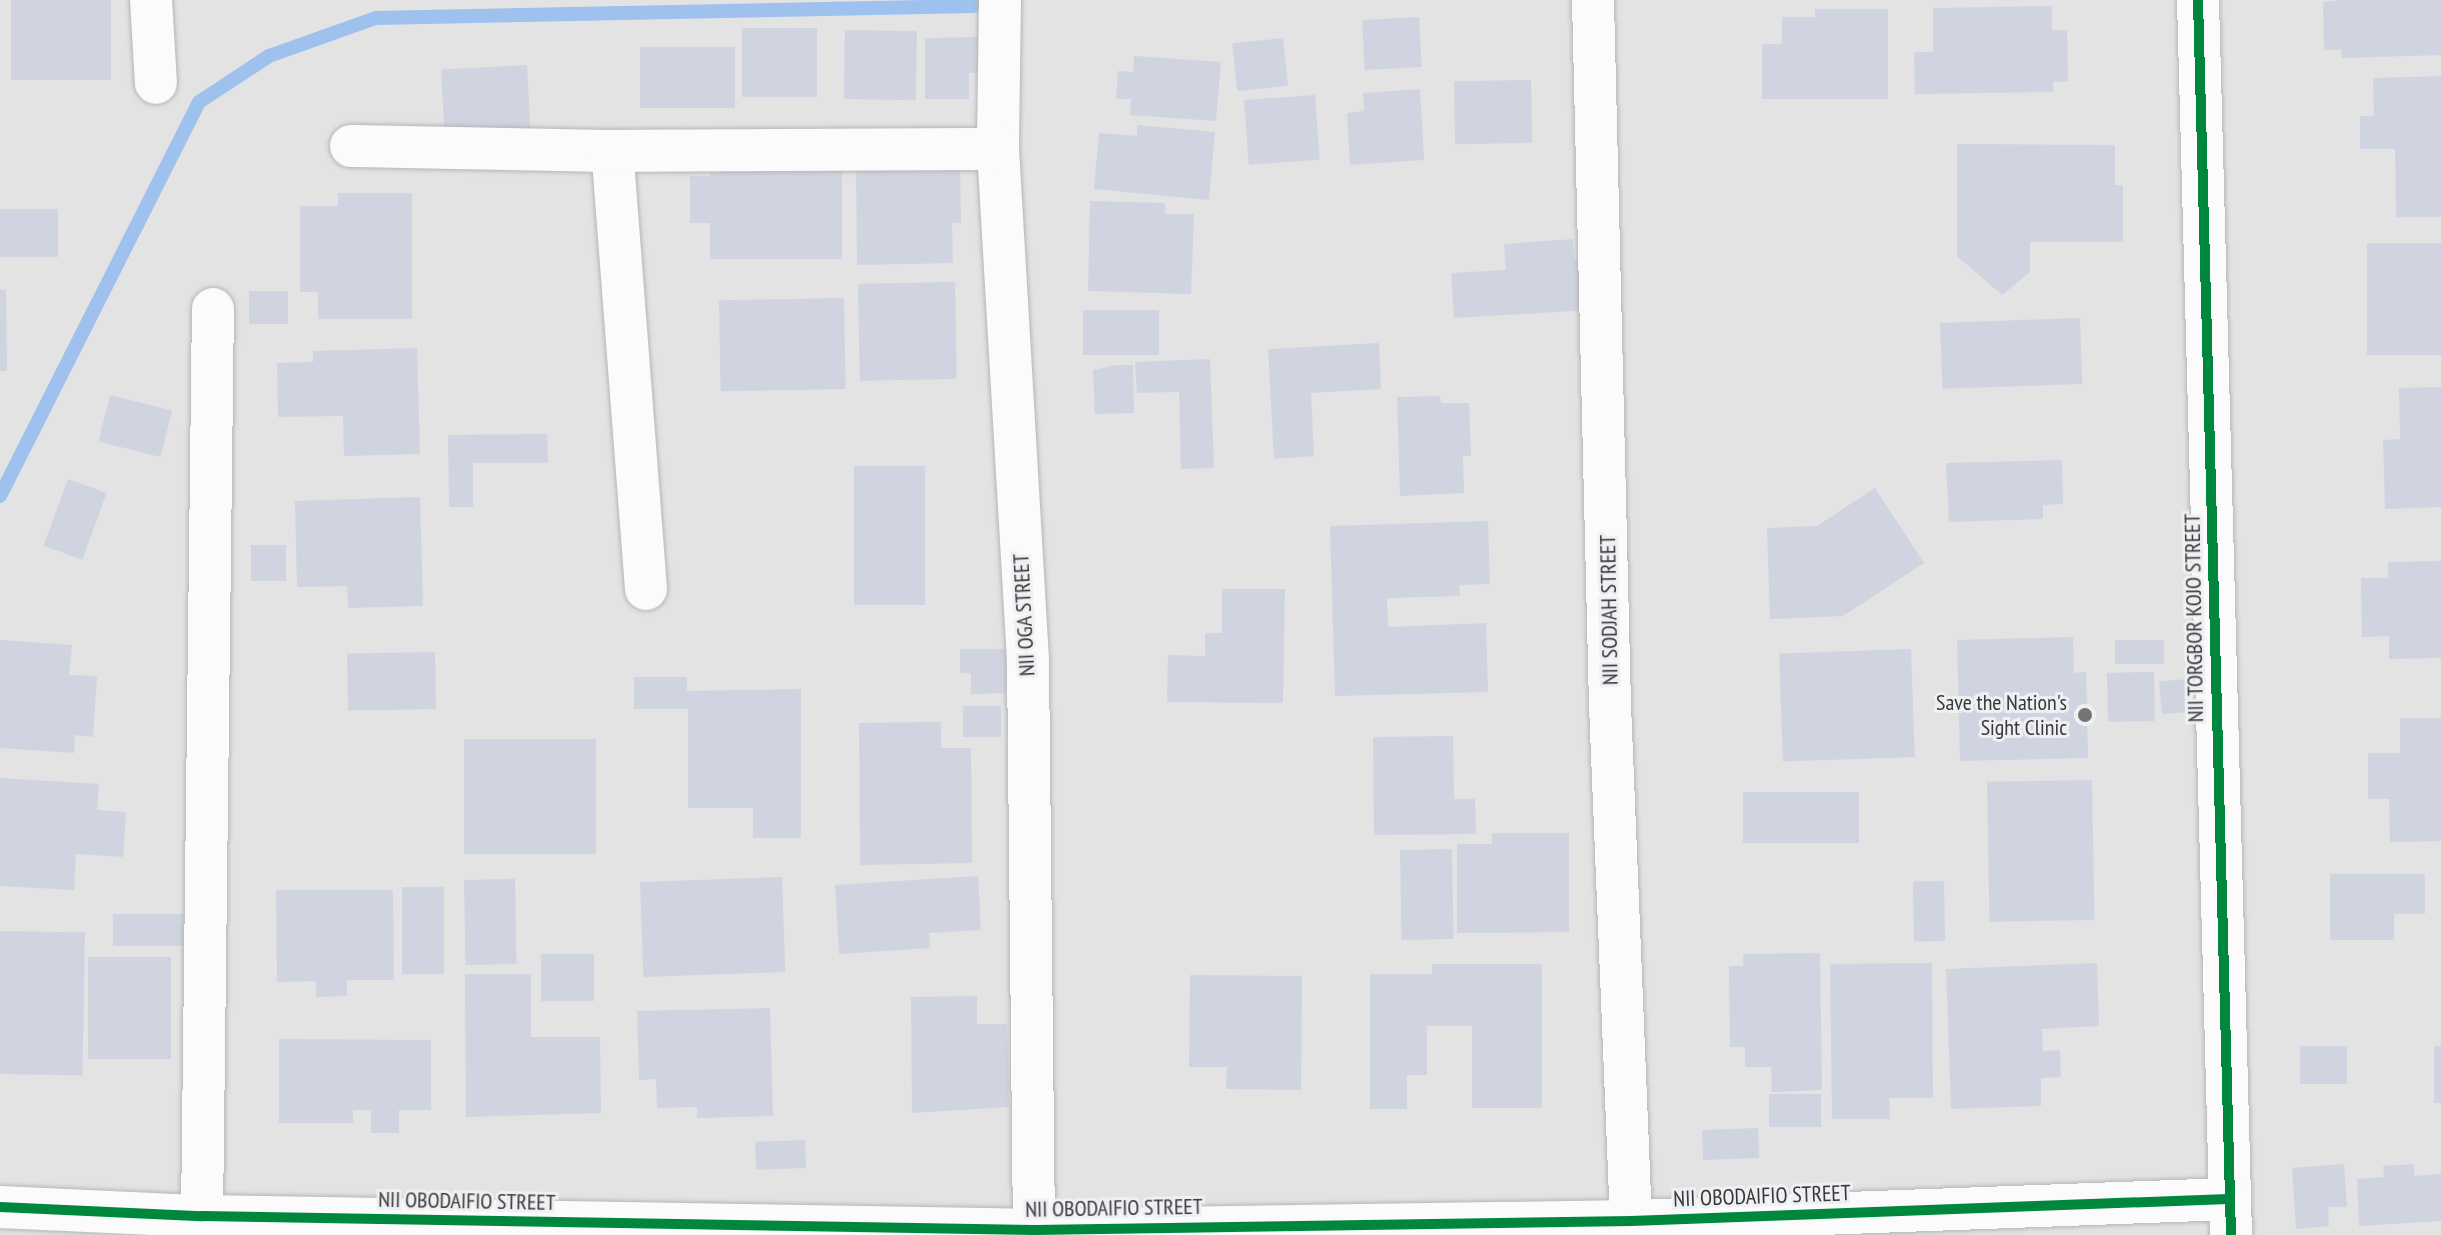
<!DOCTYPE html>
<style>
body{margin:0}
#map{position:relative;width:2441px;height:1235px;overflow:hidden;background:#e3e3e4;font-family:"PT Sans Narrow",sans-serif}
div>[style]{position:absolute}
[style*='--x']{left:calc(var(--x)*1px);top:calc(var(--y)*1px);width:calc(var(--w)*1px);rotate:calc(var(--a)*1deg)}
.stream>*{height:14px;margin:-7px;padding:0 7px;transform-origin:7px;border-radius:7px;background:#9ec1ed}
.building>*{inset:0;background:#cfd4e0;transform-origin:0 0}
.roads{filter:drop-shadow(0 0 2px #b5b6b7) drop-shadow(0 0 2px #b5b6b7)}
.minor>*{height:42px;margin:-21px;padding:0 21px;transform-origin:21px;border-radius:21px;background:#fbfbfb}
.cycleway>*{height:10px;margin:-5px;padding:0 5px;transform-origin:5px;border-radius:5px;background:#00873e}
.dots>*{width:22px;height:22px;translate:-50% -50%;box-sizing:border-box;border:4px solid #eff0f3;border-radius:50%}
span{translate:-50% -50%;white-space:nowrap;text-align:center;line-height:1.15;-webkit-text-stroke:6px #eff0f3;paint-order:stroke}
.street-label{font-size:22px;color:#383839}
.poi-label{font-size:22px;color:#383839}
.right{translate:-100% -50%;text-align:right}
</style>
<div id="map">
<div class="stream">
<i style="--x:0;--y:496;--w:441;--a:-63.2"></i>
<i style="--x:199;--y:102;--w:84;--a:-33.3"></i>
<i style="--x:269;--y:56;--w:114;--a:-19.6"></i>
<i style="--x:376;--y:18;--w:598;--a:-1.15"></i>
</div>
<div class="building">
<i style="left:11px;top:0;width:100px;height:80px"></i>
<i style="clip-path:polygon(2340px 0,2441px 0,2441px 55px,2342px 58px,2341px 49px,2324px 50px,2323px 2px)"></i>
<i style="clip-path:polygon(2052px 6px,2052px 30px,2067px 30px,2068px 81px,2053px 82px,2053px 92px,1915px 94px,1914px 52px,1933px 52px,1933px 8px)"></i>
<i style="clip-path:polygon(1815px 9px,1888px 9px,1888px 99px,1762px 99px,1762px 44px,1782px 44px,1782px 17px,1815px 17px)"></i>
<i style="left:1419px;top:17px;width:50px;height:57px;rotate:87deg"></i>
<i style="left:817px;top:28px;width:69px;height:75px;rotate:90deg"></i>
<i style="left:845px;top:30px;width:72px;height:69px;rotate:1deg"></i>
<i style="clip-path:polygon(990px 37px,990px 73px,969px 73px,969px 99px,925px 99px,925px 38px)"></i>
<i style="left:1283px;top:38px;width:48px;height:51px;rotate:84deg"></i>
<i style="left:640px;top:47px;width:95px;height:61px"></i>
<i style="clip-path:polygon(1134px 56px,1221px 62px,1216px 121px,1130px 115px,1131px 99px,1116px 99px,1118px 71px,1133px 72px)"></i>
<i style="left:527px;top:65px;width:65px;height:86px;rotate:87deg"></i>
<i style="clip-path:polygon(2441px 76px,2441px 217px,2396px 217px,2395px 149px,2360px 149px,2360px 116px,2374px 116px,2373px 78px)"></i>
<i style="left:1531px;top:80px;width:63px;height:77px;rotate:89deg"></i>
<i style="clip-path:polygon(1420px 89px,1424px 160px,1350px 165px,1347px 113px,1364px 111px,1363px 93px)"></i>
<i style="left:1315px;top:95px;width:65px;height:71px;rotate:86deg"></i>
<i style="clip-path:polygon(1137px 125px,1215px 132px,1209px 200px,1094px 189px,1099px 133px,1137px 136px)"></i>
<i style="clip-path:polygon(1957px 144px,2115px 145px,2115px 185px,2123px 185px,2123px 242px,2030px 242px,2030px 272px,2002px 295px,1957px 256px)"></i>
<i style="clip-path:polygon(960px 162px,961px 223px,952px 223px,953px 263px,857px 265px,856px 165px)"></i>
<i style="clip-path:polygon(710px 167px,842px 167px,842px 259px,710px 259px,710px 223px,690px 223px,690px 176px,710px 176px)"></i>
<i style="clip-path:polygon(338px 193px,412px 193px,412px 319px,318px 319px,318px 292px,300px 292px,300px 206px,338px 206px)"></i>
<i style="clip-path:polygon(1090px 201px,1165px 203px,1165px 214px,1194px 214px,1191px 294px,1088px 291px)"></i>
<i style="left:0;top:209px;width:58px;height:48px"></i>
<i style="clip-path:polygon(1573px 239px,1574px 260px,1588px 259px,1590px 310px,1454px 318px,1451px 273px,1506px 270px,1504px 244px)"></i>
<i style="left:2441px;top:243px;width:112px;height:74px;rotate:90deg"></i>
<i style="left:955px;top:282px;width:97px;height:97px;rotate:89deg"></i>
<i style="clip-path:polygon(0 290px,6px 290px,7px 371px,0 371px)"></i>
<i style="left:249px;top:291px;width:39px;height:33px"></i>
<i style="left:844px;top:298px;width:91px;height:125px;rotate:89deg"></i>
<i style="left:1083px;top:310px;width:76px;height:45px"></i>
<i style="left:2080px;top:318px;width:66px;height:140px;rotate:88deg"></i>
<i style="clip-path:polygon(1379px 343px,1381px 389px,1311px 393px,1314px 456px,1274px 459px,1268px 349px)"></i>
<i style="clip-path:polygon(417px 348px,420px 454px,344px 456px,343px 416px,278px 417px,277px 363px,313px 362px,313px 351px)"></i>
<i style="clip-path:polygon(1210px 359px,1214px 468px,1181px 469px,1179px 392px,1137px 393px,1135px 362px)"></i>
<i style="clip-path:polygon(1117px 365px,1133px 365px,1134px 413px,1095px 414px,1093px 370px)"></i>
<i style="clip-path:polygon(2441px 387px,2441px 507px,2385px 509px,2383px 440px,2400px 439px,2399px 388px)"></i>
<i style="left:110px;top:395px;width:64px;height:48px;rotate:14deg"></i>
<i style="clip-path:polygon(1440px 396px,1441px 403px,1469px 403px,1471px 456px,1463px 456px,1464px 493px,1400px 496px,1397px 397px)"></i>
<i style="clip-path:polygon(547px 434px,548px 463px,473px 463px,473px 507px,449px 507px,448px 435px)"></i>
<i style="clip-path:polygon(2062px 460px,2063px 504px,2043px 505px,2043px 519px,1949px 522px,1946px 463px)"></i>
<i style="left:854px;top:466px;width:71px;height:139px"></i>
<i style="left:68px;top:479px;width:41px;height:71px;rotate:20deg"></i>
<i style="clip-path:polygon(1875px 488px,1924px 563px,1843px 616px,1770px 619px,1767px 528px,1817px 526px)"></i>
<i style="clip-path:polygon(420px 497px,423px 606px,348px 608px,347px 586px,297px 587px,295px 501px)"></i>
<i style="clip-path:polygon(1488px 521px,1490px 584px,1459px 585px,1460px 596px,1387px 598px,1388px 627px,1486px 623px,1488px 692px,1335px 696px,1330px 526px)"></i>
<i style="left:251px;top:545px;width:35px;height:36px"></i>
<i style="clip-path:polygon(2441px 561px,2441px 658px,2389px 659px,2389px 636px,2362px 637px,2361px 578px,2388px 578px,2388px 562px)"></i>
<i style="clip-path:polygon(1222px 589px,1285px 589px,1283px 703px,1167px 702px,1168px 655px,1205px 656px,1205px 633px,1222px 633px)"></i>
<i style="clip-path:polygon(2073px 637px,2074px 673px,2086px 672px,2088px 758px,1960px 761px,1957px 640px)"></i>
<i style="clip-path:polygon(0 640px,72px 645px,69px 675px,97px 676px,93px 737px,75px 735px,74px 753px,0 748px)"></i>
<i style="left:2115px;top:640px;width:49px;height:24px"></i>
<i style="clip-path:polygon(960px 649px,1006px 649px,1006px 693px,971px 694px,971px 673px,960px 673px)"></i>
<i style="left:1911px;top:649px;width:108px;height:132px;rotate:88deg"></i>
<i style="left:435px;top:652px;width:57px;height:88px;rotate:89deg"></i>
<i style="left:2154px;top:672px;width:49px;height:47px;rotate:89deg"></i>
<i style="clip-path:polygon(634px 677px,687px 677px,687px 691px,801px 689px,801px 838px,753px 838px,753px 808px,688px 808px,688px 709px,634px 709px)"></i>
<i style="left:2187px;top:679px;width:33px;height:28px;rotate:85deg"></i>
<i style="left:963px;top:706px;width:38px;height:31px"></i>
<i style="clip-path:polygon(2400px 718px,2441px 718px,2441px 841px,2390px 842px,2389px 799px,2368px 799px,2368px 753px,2400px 753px)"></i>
<i style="clip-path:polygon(941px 722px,941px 748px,971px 748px,972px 863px,860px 865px,859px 723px)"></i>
<i style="clip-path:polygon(1453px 736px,1454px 799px,1475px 799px,1476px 834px,1374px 835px,1373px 737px)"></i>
<i style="left:464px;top:739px;width:132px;height:115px"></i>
<i style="clip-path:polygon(0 778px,99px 784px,97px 810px,126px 812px,123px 857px,76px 854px,74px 890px,0 886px)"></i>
<i style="left:2092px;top:780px;width:140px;height:105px;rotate:89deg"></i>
<i style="left:1859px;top:792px;width:51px;height:116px;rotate:90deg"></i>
<i style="clip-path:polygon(1492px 833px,1569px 833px,1569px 932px,1457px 933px,1457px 844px,1492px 844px)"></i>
<i style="left:1452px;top:849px;width:90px;height:52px;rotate:89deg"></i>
<i style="clip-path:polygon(2330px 874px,2425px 874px,2425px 914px,2394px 914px,2394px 940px,2330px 940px)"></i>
<i style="clip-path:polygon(978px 876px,981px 930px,929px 933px,930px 948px,839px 954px,835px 885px)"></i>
<i style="left:782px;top:877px;width:95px;height:142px;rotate:88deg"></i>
<i style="left:515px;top:879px;width:85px;height:51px;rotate:89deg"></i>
<i style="left:1944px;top:881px;width:60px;height:31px;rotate:89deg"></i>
<i style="left:402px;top:887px;width:42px;height:87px"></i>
<i style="clip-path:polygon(276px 890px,393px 890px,394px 980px,347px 980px,347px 996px,316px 997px,316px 981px,277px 982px)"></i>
<i style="left:113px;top:914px;width:71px;height:32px"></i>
<i style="left:0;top:931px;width:85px;height:143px;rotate:1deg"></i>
<i style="clip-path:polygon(1820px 953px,1822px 1090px,1772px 1092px,1771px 1067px,1745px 1067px,1745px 1047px,1730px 1047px,1729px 966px,1743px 966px,1743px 954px)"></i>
<i style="left:541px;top:954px;width:53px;height:47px"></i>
<i style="left:88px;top:957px;width:83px;height:102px"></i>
<i style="clip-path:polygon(1932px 963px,1933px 1098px,1889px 1098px,1890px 1119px,1832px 1119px,1830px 964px)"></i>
<i style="clip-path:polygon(2097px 963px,2099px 1026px,2042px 1029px,2043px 1051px,2060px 1050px,2061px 1077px,2041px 1078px,2041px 1106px,1951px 1109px,1946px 969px)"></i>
<i style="clip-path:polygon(1432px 964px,1542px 964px,1542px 1108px,1472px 1108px,1472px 1026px,1427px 1026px,1427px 1075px,1407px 1075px,1407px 1109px,1370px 1109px,1370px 974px,1432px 974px)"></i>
<i style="clip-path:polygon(465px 974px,531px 974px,531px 1037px,600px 1037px,601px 1113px,466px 1117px)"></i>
<i style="clip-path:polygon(1190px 975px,1302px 976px,1301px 1090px,1226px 1089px,1227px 1067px,1189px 1067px)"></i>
<i style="clip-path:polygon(977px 996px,977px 1024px,1007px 1024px,1009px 1107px,912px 1113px,911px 997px)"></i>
<i style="clip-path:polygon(770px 1008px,773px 1116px,697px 1118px,697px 1107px,657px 1108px,656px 1079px,639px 1080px,637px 1011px)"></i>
<i style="clip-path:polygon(279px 1039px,431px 1040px,431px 1110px,399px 1110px,399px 1133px,371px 1133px,371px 1110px,353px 1110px,353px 1123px,279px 1123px)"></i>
<i style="left:2300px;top:1046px;width:47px;height:38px"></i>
<i style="left:2434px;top:1046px;width:7px;height:57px"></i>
<i style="left:1821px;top:1094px;width:33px;height:52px;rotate:90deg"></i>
<i style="left:1758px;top:1128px;width:30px;height:56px;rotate:88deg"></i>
<i style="left:805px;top:1140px;width:28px;height:50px;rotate:88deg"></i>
<i style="clip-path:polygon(2344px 1164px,2347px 1207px,2328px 1207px,2329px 1226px,2296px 1229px,2292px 1168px)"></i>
<i style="clip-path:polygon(2414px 1164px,2414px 1176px,2441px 1174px,2441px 1221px,2359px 1226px,2357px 1179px,2384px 1177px,2383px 1166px)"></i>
</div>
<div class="roads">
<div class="minor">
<i style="--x:151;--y:0;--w:83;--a:86.6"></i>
<i style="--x:1000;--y:0;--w:149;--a:90.8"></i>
<i style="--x:998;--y:149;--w:512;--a:86.64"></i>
<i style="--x:1028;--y:660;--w:570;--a:89.4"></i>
<i style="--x:1593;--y:0;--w:705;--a:88.62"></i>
<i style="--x:1610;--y:705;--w:516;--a:87.67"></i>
<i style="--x:2198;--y:0;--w:1235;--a:88.47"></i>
<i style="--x:351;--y:146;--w:261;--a:1.1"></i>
<i style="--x:646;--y:589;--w:439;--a:-94.4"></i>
<i style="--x:612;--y:151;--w:386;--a:-0.3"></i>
<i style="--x:0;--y:1207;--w:202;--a:2.6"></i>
<i style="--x:202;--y:1216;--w:832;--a:0.96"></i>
<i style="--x:1034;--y:1230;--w:597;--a:-0.86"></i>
<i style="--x:1631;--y:1221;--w:598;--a:-2.11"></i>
<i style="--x:202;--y:1216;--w:907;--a:-89.31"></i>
</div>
</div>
<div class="cycleway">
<i style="--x:2198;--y:0;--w:1235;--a:88.47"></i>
<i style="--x:0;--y:1207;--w:202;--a:2.6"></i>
<i style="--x:202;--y:1216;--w:832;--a:0.96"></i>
<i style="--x:1034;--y:1230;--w:597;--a:-0.86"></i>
<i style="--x:1631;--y:1221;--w:598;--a:-2.11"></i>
</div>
<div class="dots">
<i style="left:2085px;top:715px;background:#747475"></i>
</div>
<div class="street-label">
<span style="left:1609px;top:610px;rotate:-91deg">NII SODJAH STREET</span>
<span style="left:1024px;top:615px;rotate:-93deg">NII OGA STREET</span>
<span style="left:2194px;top:618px;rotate:-91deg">NII TORGBOR KOJO STREET</span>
<span style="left:1762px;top:1196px;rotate:-2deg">NII OBODAIFIO STREET</span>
<span style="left:467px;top:1201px;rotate:1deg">NII OBODAIFIO STREET</span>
<span style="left:1114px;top:1208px;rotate:-1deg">NII OBODAIFIO STREET</span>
</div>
<div class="poi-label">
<span class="right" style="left:2067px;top:715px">Save the Nation's<br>Sight Clinic</span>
</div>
</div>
